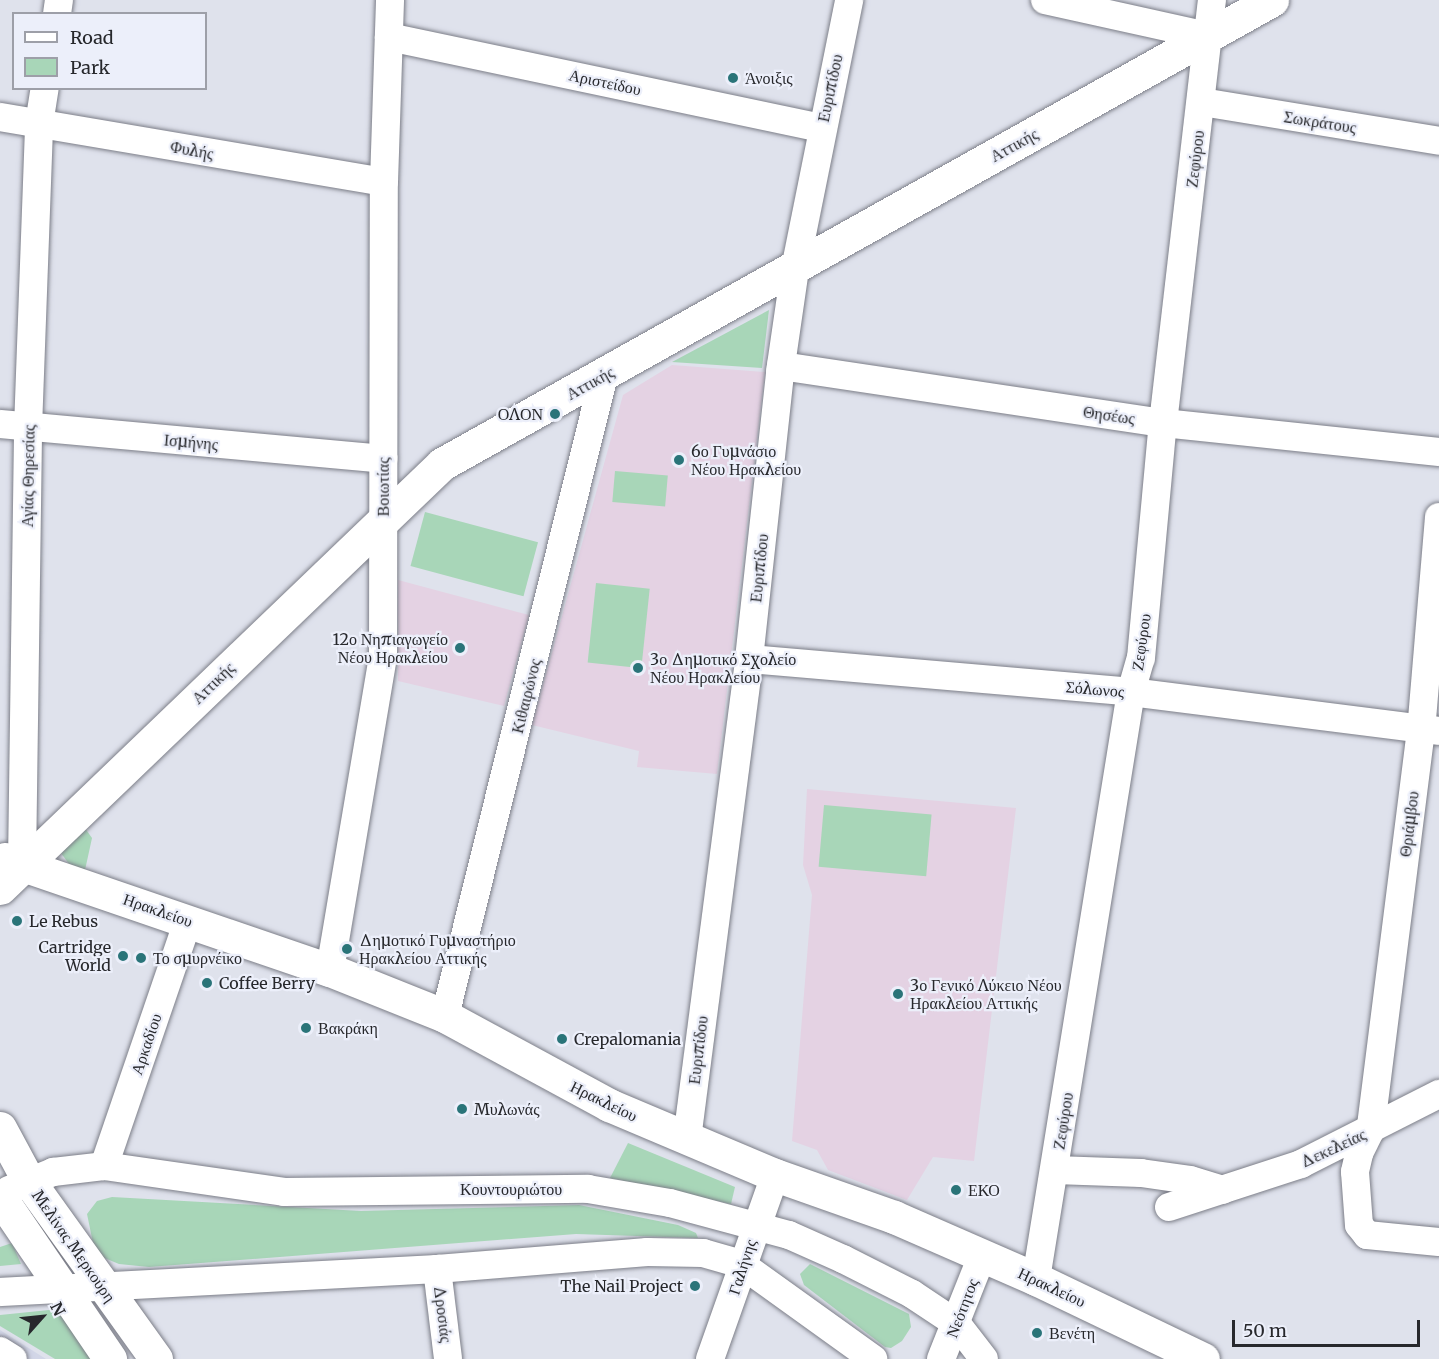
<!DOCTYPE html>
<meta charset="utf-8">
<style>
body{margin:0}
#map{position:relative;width:1439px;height:1359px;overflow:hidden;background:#dfe2ec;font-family:Merriweather,serif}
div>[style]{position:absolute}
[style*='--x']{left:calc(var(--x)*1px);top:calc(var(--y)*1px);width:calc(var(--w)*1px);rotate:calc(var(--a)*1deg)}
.built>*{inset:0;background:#d2d6e7}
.education>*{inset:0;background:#e4d2e3}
.green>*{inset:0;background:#a8d6b8;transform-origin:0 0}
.roads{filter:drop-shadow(0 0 2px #7c7e88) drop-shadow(0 0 2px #7c7e88)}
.street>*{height:28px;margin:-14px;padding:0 14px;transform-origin:14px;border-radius:14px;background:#fff}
.secondary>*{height:33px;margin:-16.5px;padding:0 16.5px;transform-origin:16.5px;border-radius:16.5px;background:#fff}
.dots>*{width:16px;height:16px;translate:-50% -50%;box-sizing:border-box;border:3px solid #eceffa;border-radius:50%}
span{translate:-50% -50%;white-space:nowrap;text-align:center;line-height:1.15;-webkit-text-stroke:4.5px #eceffa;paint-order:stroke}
.poi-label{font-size:16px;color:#27282c}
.left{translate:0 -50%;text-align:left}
.right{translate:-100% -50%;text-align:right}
.street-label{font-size:16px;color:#27282c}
.legend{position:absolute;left:12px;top:12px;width:195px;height:78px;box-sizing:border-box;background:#eceffa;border:2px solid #9d9fa8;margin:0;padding:8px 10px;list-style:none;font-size:18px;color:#27282c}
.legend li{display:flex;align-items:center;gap:12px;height:30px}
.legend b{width:30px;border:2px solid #9d9fa8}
.north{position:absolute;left:12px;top:1287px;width:60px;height:60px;-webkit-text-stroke:4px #eceffa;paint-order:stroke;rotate:63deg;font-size:16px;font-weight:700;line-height:24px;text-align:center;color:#27282c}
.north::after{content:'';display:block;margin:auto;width:21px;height:27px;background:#27282c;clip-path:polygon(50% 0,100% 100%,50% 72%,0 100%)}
.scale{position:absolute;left:1232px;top:1320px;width:188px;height:27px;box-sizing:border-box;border:3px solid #27282c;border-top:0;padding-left:8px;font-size:18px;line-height:21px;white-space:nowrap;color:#27282c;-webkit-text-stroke:4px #eceffa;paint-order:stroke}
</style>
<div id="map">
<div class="built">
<i style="clip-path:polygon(0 1330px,46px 1359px,0 1359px)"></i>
</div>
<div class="education">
<i style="clip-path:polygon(672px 365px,765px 372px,717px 774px,637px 767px,639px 751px,532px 725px,623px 395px)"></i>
<i style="clip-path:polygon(398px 580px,529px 615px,504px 706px,398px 681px)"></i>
<i style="clip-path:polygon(807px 789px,1016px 808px,974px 1161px,933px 1157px,907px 1200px,828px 1170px,817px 1150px,792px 1141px,812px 895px,803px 865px)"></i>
</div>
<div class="green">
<i style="clip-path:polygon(769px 310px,762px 368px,672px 362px)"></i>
<i style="left:615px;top:471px;width:53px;height:31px;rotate:5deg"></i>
<i style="left:425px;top:512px;width:117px;height:56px;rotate:15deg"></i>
<i style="left:596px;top:583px;width:54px;height:80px;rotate:6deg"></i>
<i style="left:824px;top:805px;width:108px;height:62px;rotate:5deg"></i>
<i style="clip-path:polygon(82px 824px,92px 838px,85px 870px,69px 864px,58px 849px)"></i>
<i style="clip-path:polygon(628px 1143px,735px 1187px,731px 1204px,610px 1178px)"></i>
<i style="clip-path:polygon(112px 1197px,361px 1211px,579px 1205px,678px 1225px,696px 1233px,698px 1238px,576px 1234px,149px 1267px,119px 1264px,102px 1257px,93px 1243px,87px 1214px,97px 1201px)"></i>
<i style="clip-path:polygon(12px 1243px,21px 1264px,0 1266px,0 1247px)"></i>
<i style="clip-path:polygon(810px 1264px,909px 1314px,911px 1327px,902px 1341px,891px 1348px,885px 1347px,804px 1285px,800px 1274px)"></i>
<i style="clip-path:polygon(59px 1309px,93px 1359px,55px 1359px,0 1326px,0 1315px)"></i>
</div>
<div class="roads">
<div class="street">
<i style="--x:1045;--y:0;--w:167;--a:12.5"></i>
<i style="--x:57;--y:14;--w:14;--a:-82"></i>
<i style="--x:389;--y:37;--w:441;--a:11.9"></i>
<i style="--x:1202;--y:102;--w:240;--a:9.3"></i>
<i style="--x:0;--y:117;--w:389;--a:9.6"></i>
<i style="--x:781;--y:366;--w:386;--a:8.5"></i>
<i style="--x:1163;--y:423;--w:278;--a:6"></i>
<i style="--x:0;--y:424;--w:385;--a:5.2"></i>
<i style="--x:1439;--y:517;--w:214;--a:94.8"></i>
<i style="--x:1421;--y:730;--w:404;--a:97.2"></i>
<i style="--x:1370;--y:1131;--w:25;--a:116"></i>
<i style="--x:1359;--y:1154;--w:18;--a:103"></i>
<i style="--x:1355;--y:1172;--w:53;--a:85.7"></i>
<i style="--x:1359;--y:1225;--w:13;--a:51"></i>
<i style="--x:1367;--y:1235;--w:72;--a:5.6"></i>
<i style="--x:749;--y:659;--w:383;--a:4.9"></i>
<i style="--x:1131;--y:692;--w:310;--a:7.2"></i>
<i style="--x:22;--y:864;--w:436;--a:-89.2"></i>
<i style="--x:28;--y:428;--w:304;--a:-87.9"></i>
<i style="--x:39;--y:124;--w:36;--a:-81"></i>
<i style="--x:330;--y:970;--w:318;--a:-80.4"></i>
<i style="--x:383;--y:656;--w:474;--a:-89.9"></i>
<i style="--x:384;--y:182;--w:182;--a:-88.1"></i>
<i style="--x:445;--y:1016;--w:660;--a:-76.07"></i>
<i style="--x:687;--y:1139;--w:484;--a:-82.6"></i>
<i style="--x:749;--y:659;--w:289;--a:-83.8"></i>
<i style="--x:780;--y:372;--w:104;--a:-81.7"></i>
<i style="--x:795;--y:269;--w:274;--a:-78.6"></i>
<i style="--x:104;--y:1166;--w:259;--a:-71.1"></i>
<i style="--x:1055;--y:1170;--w:86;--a:2"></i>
<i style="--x:1141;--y:1173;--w:49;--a:8.1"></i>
<i style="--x:1190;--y:1180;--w:34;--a:17"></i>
<i style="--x:9;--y:1190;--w:48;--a:-22.2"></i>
<i style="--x:53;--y:1172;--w:51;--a:-6.7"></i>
<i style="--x:104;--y:1166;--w:182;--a:8.2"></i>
<i style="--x:284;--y:1192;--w:304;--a:-0.6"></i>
<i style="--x:588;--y:1189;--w:83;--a:9.7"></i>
<i style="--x:670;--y:1203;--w:123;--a:15.1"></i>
<i style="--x:789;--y:1235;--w:59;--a:24"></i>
<i style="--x:843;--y:1259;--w:77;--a:26.9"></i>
<i style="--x:912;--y:1294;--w:54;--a:33.7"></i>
<i style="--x:957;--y:1324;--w:44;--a:52.4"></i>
<i style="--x:1169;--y:1207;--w:139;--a:-18"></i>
<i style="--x:1301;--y:1164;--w:155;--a:-26.9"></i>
<i style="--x:437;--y:1269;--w:91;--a:83"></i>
<i style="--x:1036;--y:1279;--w:595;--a:-80.81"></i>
<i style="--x:1131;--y:692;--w:35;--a:-74"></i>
<i style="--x:1141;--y:658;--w:236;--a:-84.7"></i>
<i style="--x:1163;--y:423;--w:426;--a:-83.4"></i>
<i style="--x:0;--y:1292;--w:438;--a:-3"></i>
<i style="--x:437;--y:1269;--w:211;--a:-4.6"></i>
<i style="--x:647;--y:1252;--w:56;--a:1"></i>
<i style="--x:703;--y:1253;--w:40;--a:16"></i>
<i style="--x:741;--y:1264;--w:163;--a:35.7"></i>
<i style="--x:0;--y:1351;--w:15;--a:32"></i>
<i style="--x:710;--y:1359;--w:195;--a:-70.5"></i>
<i style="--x:941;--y:1359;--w:111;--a:-68.3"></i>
</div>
<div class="secondary">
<i style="--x:5;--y:859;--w:343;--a:18.9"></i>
<i style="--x:330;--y:970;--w:124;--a:21.8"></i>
<i style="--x:445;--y:1016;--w:187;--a:28.5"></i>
<i style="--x:609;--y:1105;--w:180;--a:22.9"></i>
<i style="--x:775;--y:1175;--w:126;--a:19.4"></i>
<i style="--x:894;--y:1217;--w:155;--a:23.6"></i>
<i style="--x:1036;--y:1279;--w:185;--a:25.6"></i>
<i style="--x:0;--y:888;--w:612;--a:-43.81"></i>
<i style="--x:442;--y:464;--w:951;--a:-29.21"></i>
<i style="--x:0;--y:1128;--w:59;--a:61.7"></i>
<i style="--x:28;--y:1180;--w:220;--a:54.4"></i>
<i style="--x:0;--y:1197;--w:196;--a:55.8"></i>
</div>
</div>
<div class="dots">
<i style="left:733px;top:78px;background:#2a7479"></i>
<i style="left:555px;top:414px;background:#2a7479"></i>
<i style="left:679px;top:460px;background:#2a7479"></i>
<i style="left:460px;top:648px;background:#2a7479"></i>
<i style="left:638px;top:668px;background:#2a7479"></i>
<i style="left:17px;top:921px;background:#2a7479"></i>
<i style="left:347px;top:949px;background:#2a7479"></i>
<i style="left:123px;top:956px;background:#2a7479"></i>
<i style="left:141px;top:958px;background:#2a7479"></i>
<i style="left:207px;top:983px;background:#2a7479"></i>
<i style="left:898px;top:994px;background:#2a7479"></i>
<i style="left:306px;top:1028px;background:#2a7479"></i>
<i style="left:562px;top:1039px;background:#2a7479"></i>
<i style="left:462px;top:1109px;background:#2a7479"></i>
<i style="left:956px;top:1190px;background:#2a7479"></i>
<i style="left:695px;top:1286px;background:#2a7479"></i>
<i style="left:1037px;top:1333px;background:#2a7479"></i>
</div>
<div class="poi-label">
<span class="left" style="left:745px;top:78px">Άνοιξις</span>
<span class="right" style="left:543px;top:414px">ΟΛΟΝ</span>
<span class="left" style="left:691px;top:460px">6ο Γυμνάσιο<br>Νέου Ηρακλείου</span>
<span class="right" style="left:448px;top:648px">12ο Νηπιαγωγείο<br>Νέου Ηρακλείου</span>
<span class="left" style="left:650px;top:668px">3ο Δημοτικό Σχολείο<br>Νέου Ηρακλείου</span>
<span class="left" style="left:29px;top:921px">Le Rebus</span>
<span class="left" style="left:359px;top:949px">Δημοτικό Γυμναστήριο<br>Ηρακλείου Αττικής</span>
<span class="right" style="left:111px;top:956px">Cartridge<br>World</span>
<span class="left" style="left:153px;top:958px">Το σμυρνέικο</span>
<span class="left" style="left:219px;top:983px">Coffee Berry</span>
<span class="left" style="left:910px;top:994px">3ο Γενικό Λύκειο Νέου<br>Ηρακλείου Αττικής</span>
<span class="left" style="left:318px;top:1028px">Βακράκη</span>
<span class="left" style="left:574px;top:1039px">Crepalomania</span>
<span class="left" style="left:474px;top:1109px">Μυλωνάς</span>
<span class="left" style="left:968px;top:1190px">ΕΚΟ</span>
<span class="right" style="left:683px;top:1286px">The Nail Project</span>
<span class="left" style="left:1049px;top:1333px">Βενέτη</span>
</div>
<div class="street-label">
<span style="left:605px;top:82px;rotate:12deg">Αριστείδου</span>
<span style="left:830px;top:88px;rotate:-78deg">Ευριπίδου</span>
<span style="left:1320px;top:122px;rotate:9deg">Σωκράτους</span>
<span style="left:1014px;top:145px;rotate:-29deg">Αττικής</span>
<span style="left:192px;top:150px;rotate:10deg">Φυλής</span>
<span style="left:1195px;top:159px;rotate:-83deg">Ζεφύρου</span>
<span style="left:590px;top:383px;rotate:-29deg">Αττικής</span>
<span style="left:1109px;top:415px;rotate:8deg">Θησέως</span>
<span style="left:191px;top:442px;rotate:5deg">Ισμήνης</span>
<span style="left:28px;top:476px;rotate:-89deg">Αγίας Θηρεσίας</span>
<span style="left:383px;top:487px;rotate:-90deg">Βοιωτίας</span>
<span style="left:759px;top:568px;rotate:-84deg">Ευριπίδου</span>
<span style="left:1141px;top:642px;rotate:-82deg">Ζεφύρου</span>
<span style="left:213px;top:683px;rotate:-44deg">Αττικής</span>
<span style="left:1095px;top:689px;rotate:5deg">Σόλωνος</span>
<span style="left:526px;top:696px;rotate:-76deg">Κιθαιρώνος</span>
<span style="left:1409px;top:824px;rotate:-83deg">Θριάμβου</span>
<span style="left:158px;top:910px;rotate:19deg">Ηρακλείου</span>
<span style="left:146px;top:1044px;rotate:-71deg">Αρκαδίου</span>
<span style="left:698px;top:1050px;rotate:-83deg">Ευριπίδου</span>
<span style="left:604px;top:1101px;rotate:26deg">Ηρακλείου</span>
<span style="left:1063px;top:1121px;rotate:-81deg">Ζεφύρου</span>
<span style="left:1333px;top:1148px;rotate:-25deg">Δεκελείας</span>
<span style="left:511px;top:1189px">Κουντουριώτου</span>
<span style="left:74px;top:1246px;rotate:55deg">Μελίνας Μερκούρη</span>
<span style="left:742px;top:1267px;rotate:-72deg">Γαλήνης</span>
<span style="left:1052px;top:1287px;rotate:25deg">Ηρακλείου</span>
<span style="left:962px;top:1308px;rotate:-69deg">Νεότητος</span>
<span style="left:443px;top:1314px;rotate:83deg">Δροσιάς</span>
</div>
<ul class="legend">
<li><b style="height:8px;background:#fff"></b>Road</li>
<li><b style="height:16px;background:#a8d6b8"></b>Park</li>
</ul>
<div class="north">N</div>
<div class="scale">50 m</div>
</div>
